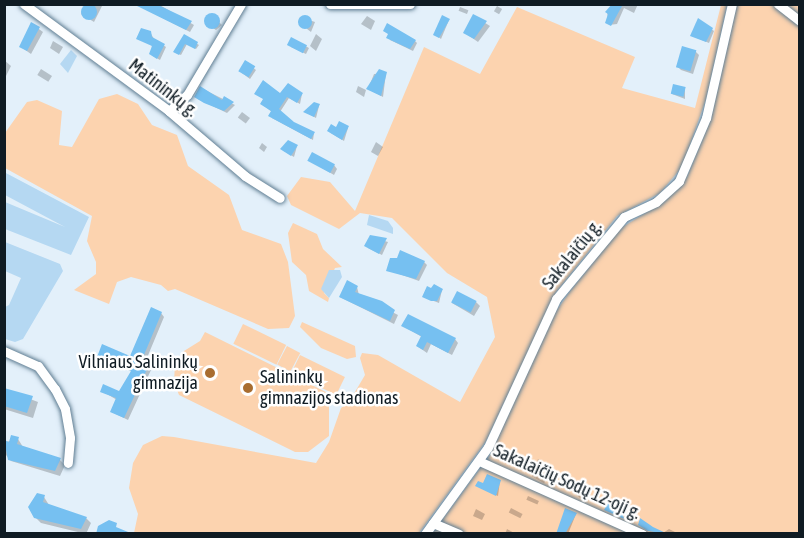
<!DOCTYPE html>
<meta charset="utf-8">
<style>
body{margin:0}
#map{position:relative;width:804px;height:538px;overflow:hidden;background:#e3f0fa;font-family:"Asap Condensed",sans-serif}
div>[style]{position:absolute}
[style*='--x']{left:calc(var(--x)*1px);top:calc(var(--y)*1px);width:calc(var(--w)*1px);rotate:calc(var(--a)*1deg)}
.green>*{inset:0;background:#fcd3af;transform-origin:0 0}
.water>*{inset:0;background:#b5d8f2}
.shadow>*{inset:0;background:#0003;transform-origin:0 0}
.building>*{inset:0;background:#76c0f1;transform-origin:0 0}
.round{border-radius:50%}
.roads{filter:drop-shadow(0 0 2px #5f7d92) drop-shadow(0 0 2px #5f7d92)}
.street>*{height:9px;margin:-4.5px;padding:0 4.5px;transform-origin:4.5px;border-radius:4.5px;background:#fff}
.dots>*{width:16px;height:16px;translate:-50% -50%;box-sizing:border-box;border:3px solid #fff;border-radius:50%}
span{translate:-50% -50%;white-space:nowrap;text-align:center;line-height:1.15;-webkit-text-stroke:5px #fff;paint-order:stroke}
.street-label{font-size:18px;color:#0f1b23}
.poi-label{font-size:18px;color:#0f1b23}
.right{translate:-100% -50%;text-align:right}
.left{translate:0 -50%;text-align:left}
.frame{position:absolute;inset:0;border:6px solid #0f1b23;pointer-events:none}
</style>
<div id="map">
<div class="green">
<i style="clip-path:polygon(721px 5px,727px 5px,706px 99px,682px 167px,660px 193px,617px 216px,556px 292px,486px 441px,419px 533px,134px 533px,138px 514px,129px 488px,133px 463px,143px 445px,162px 436px,174px 437px,316px 463px,329px 442px,341px 408px,349px 402px,365px 375px,360px 358px,362px 353px,378px 355px,460px 402px,495px 337px,487px 297px,447px 273px,392px 218px,360px 213px,339px 229px,291px 205px,287px 196px,301px 177px,330px 182px,355px 211px,424px 47px,480px 74px,517px 7px,635px 57px,622px 88px,695px 108px)"></i>
<i style="clip-path:polygon(737px 5px,799px 5px,799px 533px,432px 534px,490px 455px,555px 313px,571px 290px,621px 228px,665px 201px,687px 177px,711px 119px)"></i>
<i style="clip-path:polygon(117px 94px,138px 104px,152px 125px,177px 135px,188px 166px,229px 195px,242px 230px,281px 244px,288px 262px,295px 316px,289px 328px,268px 329px,175px 289px,168px 291px,161px 285px,131px 277px,117px 282px,109px 304px,74px 290px,96px 274px,96px 262px,87px 241px,92px 216px,5px 168px,5px 133px,27px 102px,37px 100px,62px 111px,59px 145px,72px 147px,99px 99px)"></i>
<i style="clip-path:polygon(293px 223px,317px 234px,323px 249px,342px 267px,335px 268px,324px 293px,329px 298px,328px 302px,309px 291px,306px 275px,292px 262px,288px 233px)"></i>
<i style="clip-path:polygon(302px 322px,355px 346px,356px 357px,347px 359px,321px 348px,300px 327px)"></i>
<i style="left:243px;top:324px;width:48px;height:22px;rotate:26deg"></i>
<i style="clip-path:polygon(205px 332px,340px 399px,338px 403px,329px 403px,329px 436px,308px 452px,295px 452px,179px 395px,174px 382px,175px 364px,184px 351px,200px 341px)"></i>
<i style="left:287px;top:346px;width:15px;height:21px;rotate:28deg"></i>
<i style="left:300px;top:355px;width:50px;height:20px;rotate:26deg"></i>
</div>
<div class="water">
<i style="clip-path:polygon(71px 50px,77px 56px,68px 73px,60px 64px)"></i>
<i style="clip-path:polygon(4px 172px,89px 217px,71px 255px,5px 229px,5px 202px,65px 227px,5px 195px)"></i>
<i style="clip-path:polygon(369px 215px,388px 221px,393px 228px,393px 234px,367px 225px)"></i>
<i style="clip-path:polygon(5px 242px,60px 264px,63px 271px,23px 339px,15px 342px,5px 339px,5px 307px,9px 305px,21px 278px,5px 271px)"></i>
<i style="clip-path:polygon(329px 270px,340px 270px,342px 277px,329px 298px,321px 289px)"></i>
</div>
<div class="shadow">
<i style="clip-path:polygon(86px 4px,103px 4px,94px 22px,81px 14px)"></i>
<i style="clip-path:polygon(135px 4px,158px 4px,194px 25px,190px 32px)"></i>
<i style="clip-path:polygon(615px 4px,638px 4px,634px 13px,624px 8px,617px 24px,609px 25px,607px 12px)"></i>
<i style="left:497px;top:6px;width:6px;height:6px;rotate:31deg"></i>
<i style="left:460px;top:7px;width:9px;height:4px;rotate:21deg"></i>
<i style="clip-path:polygon(210px 14px,222px 25px,216px 30px,205px 23px)"></i>
<i style="clip-path:polygon(367px 16px,375px 21px,371px 30px,361px 24px)"></i>
<i style="clip-path:polygon(474px 16px,490px 26px,478px 42px,465px 33px)"></i>
<i style="clip-path:polygon(300px 17px,315px 22px,311px 32px,298px 22px)"></i>
<i style="clip-path:polygon(449px 20px,441px 39px,437px 36px)"></i>
<i style="clip-path:polygon(699px 20px,714px 31px,709px 43px,692px 36px)"></i>
<i style="clip-path:polygon(32px 24px,43px 32px,31px 54px,21px 47px)"></i>
<i style="clip-path:polygon(150px 32px,154px 39px,166px 47px,160px 60px,153px 56px)"></i>
<i style="clip-path:polygon(316px 34px,322px 39px,316px 51px,310px 46px)"></i>
<i style="clip-path:polygon(389px 34px,415px 41px,417px 43px,413px 51px,390px 40px)"></i>
<i style="clip-path:polygon(184px 36px,199px 45px,196px 49px,187px 44px,181px 55px,176px 53px)"></i>
<i style="clip-path:polygon(292px 39px,309px 48px,306px 54px,291px 47px)"></i>
<i style="clip-path:polygon(53px 41px,63px 47px,59px 54px,50px 48px)"></i>
<i style="clip-path:polygon(695px 51px,699px 55px,693px 74px,681px 70px,677px 66px)"></i>
<i style="clip-path:polygon(4px 60px,11px 66px,6px 76px,4px 76px)"></i>
<i style="clip-path:polygon(246px 62px,256px 70px,250px 79px,242px 73px)"></i>
<i style="left:41px;top:69px;width:13px;height:7px;rotate:32deg"></i>
<i style="clip-path:polygon(386px 73px,383px 97px,368px 89px,374px 74px)"></i>
<i style="clip-path:polygon(358px 86px,366px 90px,364px 97px,356px 92px)"></i>
<i style="clip-path:polygon(201px 88px,235px 105px,227px 113px,198px 99px)"></i>
<i style="clip-path:polygon(685px 88px,685px 99px,672px 94px)"></i>
<i style="clip-path:polygon(302px 94px,300px 104px,289px 98px,280px 112px,293px 124px,314px 133px,313px 140px,272px 118px,272px 112px,262px 104px,280px 95px)"></i>
<i style="clip-path:polygon(319px 106px,316px 118px,305px 112px)"></i>
<i style="left:242px;top:112px;width:10px;height:7px;rotate:37deg"></i>
<i style="clip-path:polygon(348px 128px,344px 141px,331px 133px,337px 129px)"></i>
<i style="clip-path:polygon(376px 142px,383px 147px,378px 156px,371px 152px)"></i>
<i style="clip-path:polygon(262px 143px,267px 147px,264px 152px,259px 148px)"></i>
<i style="clip-path:polygon(297px 146px,294px 157px,284px 151px)"></i>
<i style="clip-path:polygon(310px 161px,334px 165px,337px 169px,334px 175px)"></i>
<i style="clip-path:polygon(371px 237px,388px 242px,382px 255px,368px 248px)"></i>
<i style="clip-path:polygon(424px 262px,427px 265px,419px 281px,388px 270px)"></i>
<i style="clip-path:polygon(357px 287px,359px 295px,398px 315px,394px 324px,340px 297px)"></i>
<i style="clip-path:polygon(442px 290px,439px 303px,426px 298px)"></i>
<i style="clip-path:polygon(476px 302px,480px 306px,474px 316px,452px 303px)"></i>
<i style="clip-path:polygon(161px 313px,164px 317px,144px 365px,151px 370px,128px 420px,112px 412px,117px 400px,102px 391px,119px 393px,132px 372px,99px 356px,131px 358px)"></i>
<i style="clip-path:polygon(403px 326px,455px 339px,458px 343px,452px 355px,431px 344px,427px 353px,417px 346px,422px 337px)"></i>
<i style="clip-path:polygon(4px 389px,38px 402px,33px 418px,4px 409px)"></i>
<i style="clip-path:polygon(18px 439px,23px 447px,60px 460px,65px 465px,60px 476px,11px 461px,6px 455px,6px 442px)"></i>
<i style="clip-path:polygon(538px 459px,543px 462px,541px 467px,536px 464px)"></i>
<i style="left:535px;top:471px;width:14px;height:6px;rotate:30deg"></i>
<i style="clip-path:polygon(500px 481px,498px 496px,479px 487px,484px 485px)"></i>
<i style="clip-path:polygon(578px 491px,585px 496px,583px 500px,576px 495px)"></i>
<i style="left:528px;top:496px;width:12px;height:4px;rotate:24deg"></i>
<i style="clip-path:polygon(44px 497px,49px 505px,86px 518px,91px 523px,86px 534px,41px 523px,35px 517px)"></i>
<i style="left:511px;top:508px;width:13px;height:5px;rotate:27deg"></i>
<i style="clip-path:polygon(476px 509px,485px 514px,482px 520px,473px 516px)"></i>
<i style="clip-path:polygon(576px 514px,568px 534px,559px 534px)"></i>
<i style="clip-path:polygon(642px 527px,663px 533px,669px 529px,679px 534px,654px 534px)"></i>
<i style="clip-path:polygon(507px 529px,516px 534px,505px 534px)"></i>
</div>
<div class="building">
<i style="clip-path:polygon(133px 4px,156px 4px,192px 21px,186px 30px)"></i>
<i style="clip-path:polygon(612px 4px,622px 6px,611px 26px,605px 23px,608px 14px,605px 12px)"></i>
<i class="round" style="left:81px;top:4px;width:16px;height:16px"></i>
<i class="round" style="left:204px;top:13px;width:16px;height:16px"></i>
<i style="clip-path:polygon(473px 14px,487px 21px,474px 39px,463px 33px)"></i>
<i class="round" style="left:298px;top:15px;width:14px;height:14px"></i>
<i style="clip-path:polygon(442px 15px,450px 19px,439px 38px,433px 35px)"></i>
<i style="clip-path:polygon(698px 18px,713px 28px,706px 42px,690px 36px)"></i>
<i style="clip-path:polygon(31px 22px,40px 27px,27px 51px,19px 47px)"></i>
<i style="clip-path:polygon(387px 23px,416px 40px,410px 49px,386px 38px,388px 34px,383px 31px)"></i>
<i style="clip-path:polygon(141px 28px,151px 31px,152px 37px,165px 44px,157px 59px,149px 54px,152px 46px,136px 39px)"></i>
<i style="clip-path:polygon(184px 34px,198px 42px,195px 49px,185px 44px,179px 55px,173px 52px)"></i>
<i style="left:291px;top:37px;width:18px;height:9px;rotate:27deg"></i>
<i style="left:682px;top:46px;width:15px;height:22px;rotate:16deg"></i>
<i style="left:245px;top:60px;width:12px;height:13px;rotate:31deg"></i>
<i style="clip-path:polygon(379px 69px,387px 72px,381px 96px,366px 89px)"></i>
<i style="clip-path:polygon(263px 80px,280px 93px,288px 83px,303px 93px,297px 103px,287px 97px,279px 109px,294px 122px,315px 132px,311px 139px,268px 116px,271px 111px,260px 104px,263px 99px,254px 94px)"></i>
<i style="left:673px;top:84px;width:13px;height:10px;rotate:13deg"></i>
<i style="clip-path:polygon(200px 86px,222px 100px,224px 96px,234px 102px,224px 111px,204px 103px,194px 97px)"></i>
<i style="clip-path:polygon(314px 102px,320px 104px,314px 117px,303px 112px)"></i>
<i style="clip-path:polygon(339px 121px,349px 126px,342px 140px,327px 131px,331px 124px,336px 127px)"></i>
<i style="clip-path:polygon(288px 140px,298px 145px,291px 156px,280px 149px)"></i>
<i style="left:312px;top:152px;width:26px;height:10px;rotate:28deg"></i>
<i style="clip-path:polygon(370px 235px,387px 238px,379px 254px,364px 246px)"></i>
<i style="clip-path:polygon(400px 250px,425px 261px,416px 279px,386px 271px,390px 258px,397px 258px)"></i>
<i style="clip-path:polygon(347px 280px,358px 286px,355px 292px,382px 301px,395px 310px,390px 321px,339px 297px)"></i>
<i style="clip-path:polygon(434px 284px,443px 289px,437px 301px,431px 301px,422px 297px,427px 286px,431px 288px)"></i>
<i style="left:457px;top:291px;width:22px;height:13px;rotate:27deg"></i>
<i style="clip-path:polygon(151px 307px,162px 312px,141px 362px,149px 365px,124px 418px,110px 412px,116px 398px,100px 392px,103px 384px,119px 391px,131px 371px,97px 357px,102px 344px,130px 356px)"></i>
<i style="clip-path:polygon(408px 314px,456px 338px,448px 353px,427px 342px,423px 350px,416px 346px,421px 336px,401px 326px)"></i>
<i style="clip-path:polygon(4px 388px,33px 396px,27px 413px,4px 406px)"></i>
<i style="clip-path:polygon(11px 435px,19px 437px,17px 444px,61px 458px,55px 471px,8px 460px,4px 440px,9px 442px)"></i>
<i style="clip-path:polygon(487px 474px,501px 480px,496px 496px,475px 486px,478px 481px,483px 483px)"></i>
<i style="clip-path:polygon(37px 493px,45px 495px,43px 502px,87px 517px,81px 529px,34px 518px,28px 507px)"></i>
<i style="clip-path:polygon(608px 502px,622px 508px,624px 519px,604px 510px)"></i>
<i style="clip-path:polygon(565px 508px,577px 513px,565px 534px,556px 534px)"></i>
<i style="clip-path:polygon(640px 518px,653px 527px,668px 534px,648px 531px,638px 525px)"></i>
<i style="clip-path:polygon(109px 520px,117px 523px,116px 527px,133px 534px,96px 534px,98px 526px)"></i>
</div>
<div class="roads">
<div class="street">
<i style="--x:24;--y:4;--w:180;--a:36.4"></i>
<i style="--x:169;--y:111;--w:100;--a:40.5"></i>
<i style="--x:245;--y:176;--w:41;--a:32.2"></i>
<i style="--x:330;--y:4;--w:80;--a:0"></i>
<i style="--x:778;--y:4;--w:28;--a:38"></i>
<i style="--x:169;--y:111;--w:24;--a:-42"></i>
<i style="--x:187;--y:95;--w:106;--a:-59.3"></i>
<i style="--x:4;--y:351;--w:37;--a:24"></i>
<i style="--x:38;--y:366;--w:29;--a:54"></i>
<i style="--x:55;--y:389;--w:22;--a:63"></i>
<i style="--x:65;--y:409;--w:29;--a:80"></i>
<i style="--x:70;--y:438;--w:25;--a:95"></i>
<i style="--x:479;--y:461;--w:179;--a:24.1"></i>
<i style="--x:433;--y:523;--w:28;--a:23"></i>
<i style="--x:425;--y:534;--w:107;--a:-54.1"></i>
<i style="--x:488;--y:447;--w:163;--a:-65.3"></i>
<i style="--x:556;--y:299;--w:107;--a:-50.3"></i>
<i style="--x:624;--y:217;--w:35;--a:-25"></i>
<i style="--x:656;--y:202;--w:31;--a:-42"></i>
<i style="--x:679;--y:181;--w:69;--a:-66.8"></i>
<i style="--x:706;--y:118;--w:117;--a:-77.2"></i>
</div>
</div>
<div class="dots">
<i style="left:210px;top:373px;background:#a96d30"></i>
<i style="left:248px;top:388px;background:#a96d30"></i>
</div>
<div class="street-label">
<span style="left:163px;top:88px;rotate:38deg">Matininkų g.</span>
<span style="left:572px;top:255px;rotate:-51deg">Sakalaičių g.</span>
<span style="left:567px;top:482px;rotate:24deg">Sakalaičių Sodų 12-oji g.</span>
</div>
<div class="poi-label">
<span class="right" style="left:198px;top:373px">Vilniaus Salininkų<br>gimnazija</span>
<span class="left" style="left:260px;top:388px">Salininkų<br>gimnazijos stadionas</span>
</div>
<div class="frame"></div>
</div>
